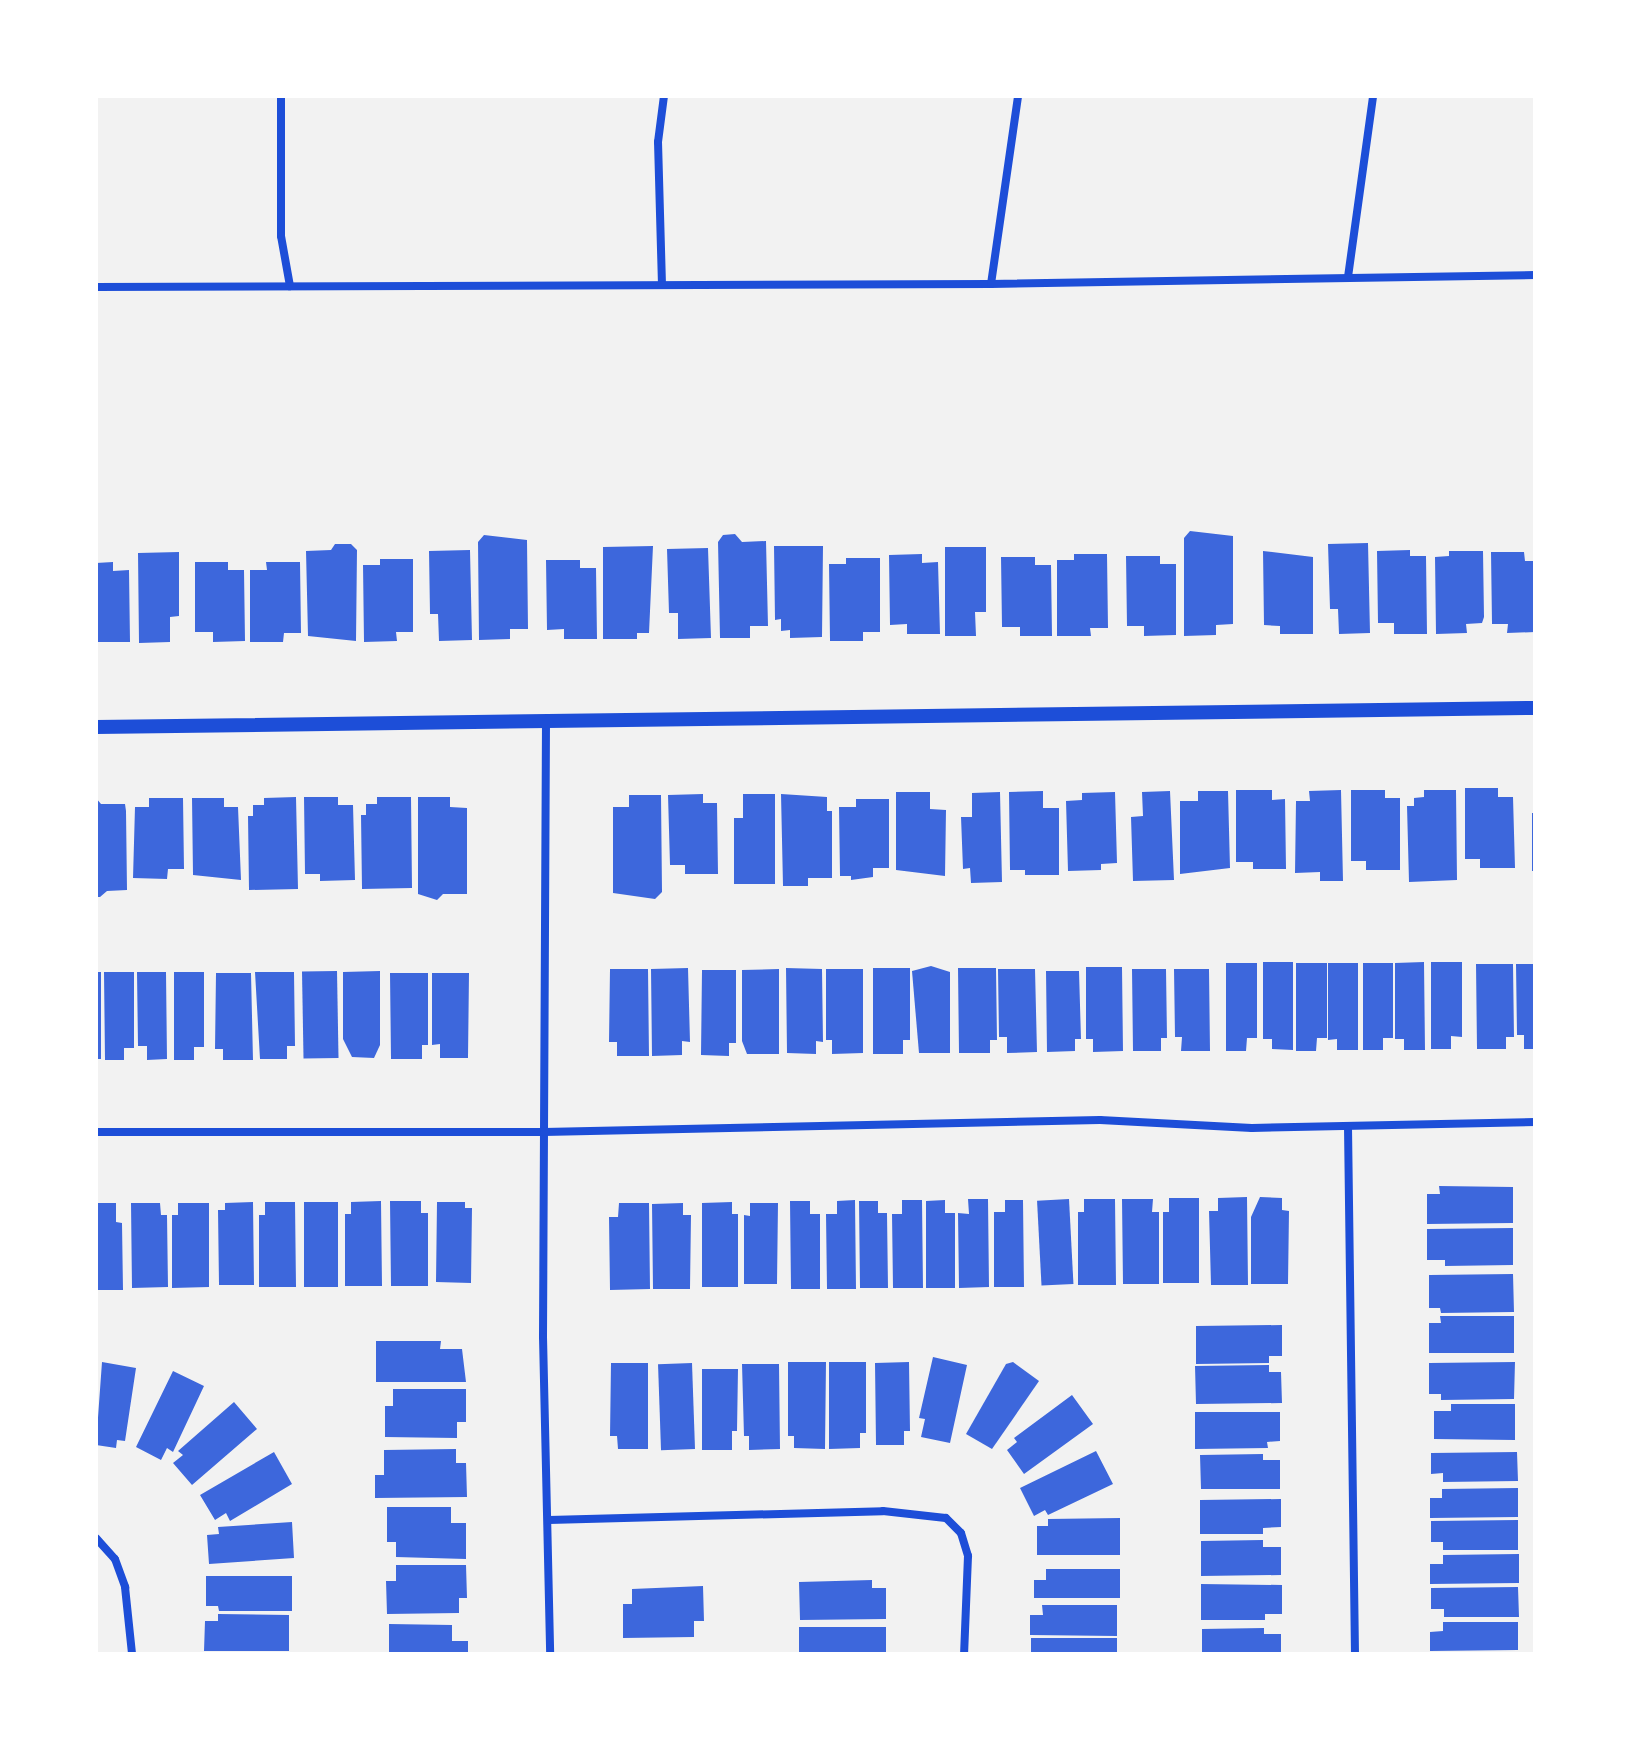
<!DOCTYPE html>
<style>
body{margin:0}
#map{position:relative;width:1631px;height:1750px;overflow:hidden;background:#f2f2f2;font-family:"Noto Serif",serif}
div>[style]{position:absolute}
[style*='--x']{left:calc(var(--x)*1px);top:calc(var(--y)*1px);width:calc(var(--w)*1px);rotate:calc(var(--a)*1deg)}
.building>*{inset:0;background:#3d67dc;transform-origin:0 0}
.minor>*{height:8px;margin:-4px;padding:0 4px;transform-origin:4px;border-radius:4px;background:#1d4ed8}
.tertiary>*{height:14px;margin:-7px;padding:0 7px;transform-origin:7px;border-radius:7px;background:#1d4ed8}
span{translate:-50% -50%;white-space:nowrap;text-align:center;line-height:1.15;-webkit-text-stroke:7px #fff;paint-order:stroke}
.frame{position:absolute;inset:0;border:98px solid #fff;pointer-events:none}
</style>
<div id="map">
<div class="building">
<i style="clip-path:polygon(1190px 531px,1233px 536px,1233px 624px,1216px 625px,1216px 635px,1184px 636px,1184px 538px)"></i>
<i style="clip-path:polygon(735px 534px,742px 542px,766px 541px,768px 626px,750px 626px,750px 638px,720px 638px,718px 542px,723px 535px)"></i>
<i style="clip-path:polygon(484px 535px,527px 540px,528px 629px,510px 629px,510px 639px,479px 640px,478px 542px)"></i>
<i style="clip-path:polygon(1368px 543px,1370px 633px,1339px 634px,1338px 609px,1330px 609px,1328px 544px)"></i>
<i style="clip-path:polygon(335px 544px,351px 544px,357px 550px,356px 641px,308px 636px,306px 551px,331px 550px)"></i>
<i style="clip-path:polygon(653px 546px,649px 633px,637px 633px,637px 639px,603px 639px,603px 547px)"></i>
<i style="clip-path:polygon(774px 546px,823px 546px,822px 637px,790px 638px,790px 630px,781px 631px,781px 619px,775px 620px)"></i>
<i style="clip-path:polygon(945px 547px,986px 547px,986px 612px,975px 612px,976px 636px,945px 636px)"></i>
<i style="clip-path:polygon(708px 548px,711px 638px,678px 639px,678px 613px,669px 613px,667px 549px)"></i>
<i style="clip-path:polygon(470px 550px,472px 640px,439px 641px,438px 614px,430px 614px,429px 551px)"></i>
<i style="clip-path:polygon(1410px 550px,1410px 556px,1426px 556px,1427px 634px,1394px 634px,1394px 623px,1378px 623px,1377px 551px)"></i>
<i style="clip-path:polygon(1263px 551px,1313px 557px,1313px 634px,1280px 634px,1280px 626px,1264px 625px)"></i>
<i style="clip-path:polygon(1449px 551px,1483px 551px,1484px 617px,1482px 623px,1466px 624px,1467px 633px,1436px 634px,1435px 557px,1449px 556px)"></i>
<i style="clip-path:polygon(179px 552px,179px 616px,170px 617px,170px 642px,139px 643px,138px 553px)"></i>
<i style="clip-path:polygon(1491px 552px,1524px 552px,1525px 561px,1535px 561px,1535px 632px,1507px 633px,1508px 624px,1492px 624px)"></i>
<i style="clip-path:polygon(922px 554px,922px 563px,938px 562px,940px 634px,907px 634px,907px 624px,890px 625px,889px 555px)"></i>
<i style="clip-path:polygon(1074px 554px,1107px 554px,1108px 628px,1090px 628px,1091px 636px,1057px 636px,1057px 560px,1074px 560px)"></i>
<i style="clip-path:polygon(1126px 556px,1160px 556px,1160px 564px,1176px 564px,1176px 635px,1144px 636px,1144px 626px,1127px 626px)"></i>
<i style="clip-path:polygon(1001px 557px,1035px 557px,1035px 565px,1051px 565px,1052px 636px,1020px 636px,1020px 627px,1002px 627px)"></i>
<i style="clip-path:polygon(846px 558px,880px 558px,880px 632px,863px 632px,863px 641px,830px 641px,829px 564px,846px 564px)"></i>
<i style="clip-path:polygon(380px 559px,413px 559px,413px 632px,396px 632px,397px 641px,364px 642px,363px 565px,380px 565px)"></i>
<i style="clip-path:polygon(546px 560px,580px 560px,580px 568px,596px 568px,597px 639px,564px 639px,564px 629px,547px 630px)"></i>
<i style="clip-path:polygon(113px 562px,113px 571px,129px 570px,130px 642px,98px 642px,96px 633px,96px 563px)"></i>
<i style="clip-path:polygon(195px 562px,228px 562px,228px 570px,244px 570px,245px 641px,213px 642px,213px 632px,195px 632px)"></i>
<i style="clip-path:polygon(266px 562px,300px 562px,301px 633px,284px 633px,283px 642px,250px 642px,250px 570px,267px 570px)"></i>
<i style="clip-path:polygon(1465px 788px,1498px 788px,1498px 797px,1513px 797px,1515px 868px,1480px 868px,1480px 859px,1465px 859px)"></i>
<i style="clip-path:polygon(1236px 790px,1272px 790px,1272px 800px,1285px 799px,1286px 869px,1253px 869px,1253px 862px,1236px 862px)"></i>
<i style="clip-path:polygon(1341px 790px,1343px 881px,1320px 881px,1320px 872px,1295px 873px,1296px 801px,1310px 801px,1309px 791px)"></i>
<i style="clip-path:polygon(1351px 790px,1385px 790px,1385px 798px,1400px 798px,1400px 870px,1366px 870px,1366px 861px,1351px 861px)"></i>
<i style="clip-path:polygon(1424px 790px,1456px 790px,1457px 880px,1409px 882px,1407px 806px,1414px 806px,1414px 798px,1424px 797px)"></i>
<i style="clip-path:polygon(1043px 791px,1043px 808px,1059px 808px,1059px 875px,1025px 875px,1025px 870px,1010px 870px,1009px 792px)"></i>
<i style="clip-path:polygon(1170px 791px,1174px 880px,1133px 881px,1131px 817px,1143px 816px,1142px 792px)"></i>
<i style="clip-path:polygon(1198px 791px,1228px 791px,1230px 868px,1180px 874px,1180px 801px,1198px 801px)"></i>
<i style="clip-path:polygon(896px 792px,930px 792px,930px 809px,946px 810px,945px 876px,896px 870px)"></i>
<i style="clip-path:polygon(1000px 792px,1002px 882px,971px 883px,970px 868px,963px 869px,961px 817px,972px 817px,972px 793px)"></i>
<i style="clip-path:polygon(1115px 792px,1117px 863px,1101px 864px,1101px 870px,1068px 871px,1066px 801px,1082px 800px,1082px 793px)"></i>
<i style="clip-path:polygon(703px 794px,703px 803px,717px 803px,718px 874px,685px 874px,685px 865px,670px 865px,668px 795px)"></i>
<i style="clip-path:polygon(743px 794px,775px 794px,775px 884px,734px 884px,734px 818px,743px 818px)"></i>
<i style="clip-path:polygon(781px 794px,827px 797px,827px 811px,832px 811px,832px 878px,808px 878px,808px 886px,783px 886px)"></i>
<i style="clip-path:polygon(629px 795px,661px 795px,662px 892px,655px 899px,613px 893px,613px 807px,629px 807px)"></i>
<i style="clip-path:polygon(296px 797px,298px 889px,249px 890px,248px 816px,253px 816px,253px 805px,264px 805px,264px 798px)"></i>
<i style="clip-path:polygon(304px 797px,338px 797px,338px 805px,353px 805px,355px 880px,320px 881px,320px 874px,305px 874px)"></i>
<i style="clip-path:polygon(377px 797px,411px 797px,412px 888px,362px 889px,361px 815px,366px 815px,366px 804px,377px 804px)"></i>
<i style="clip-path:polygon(418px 797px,450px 797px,450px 807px,467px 808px,467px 894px,443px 894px,437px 900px,418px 894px)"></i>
<i style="clip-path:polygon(96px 798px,101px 804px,125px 804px,126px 811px,127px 890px,107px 891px,100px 897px,96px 897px)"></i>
<i style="clip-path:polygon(149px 798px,183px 798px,184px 869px,168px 869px,167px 879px,133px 878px,135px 807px,149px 807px)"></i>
<i style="clip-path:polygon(192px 798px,224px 798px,224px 807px,238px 807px,241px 880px,193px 875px)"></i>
<i style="clip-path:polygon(856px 799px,889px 799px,889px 868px,873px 868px,873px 877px,851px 880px,851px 876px,840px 876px,839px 807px,856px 807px)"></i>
<i style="left:1532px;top:813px;width:3px;height:58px"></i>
<i style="clip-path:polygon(1263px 962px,1293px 962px,1293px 1050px,1272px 1049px,1272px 1039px,1263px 1039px)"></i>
<i style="clip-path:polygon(1424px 962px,1425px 1050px,1404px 1050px,1404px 1039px,1395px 1039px,1395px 963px)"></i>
<i style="clip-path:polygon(1431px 962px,1462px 962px,1462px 1037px,1451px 1036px,1451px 1049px,1431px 1049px)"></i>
<i style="clip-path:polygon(1226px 963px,1257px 963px,1257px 1038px,1247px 1038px,1246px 1051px,1226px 1051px)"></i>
<i style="clip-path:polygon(1296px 963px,1327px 963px,1327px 1038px,1317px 1038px,1316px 1051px,1296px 1051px)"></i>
<i style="clip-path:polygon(1328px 963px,1358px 963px,1358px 1050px,1337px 1050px,1337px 1039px,1328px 1040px)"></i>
<i style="clip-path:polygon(1363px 963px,1393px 963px,1393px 1038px,1383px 1038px,1383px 1050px,1363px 1050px)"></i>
<i style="clip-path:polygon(1476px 964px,1513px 964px,1514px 1037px,1506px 1037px,1506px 1049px,1477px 1049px)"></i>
<i style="clip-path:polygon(1516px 964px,1535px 964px,1535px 1049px,1524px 1049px,1524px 1035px,1517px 1035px)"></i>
<i style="clip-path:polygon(931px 966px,950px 972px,950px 1053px,919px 1053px,912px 971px)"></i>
<i style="clip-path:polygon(1086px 967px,1122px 967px,1123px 1051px,1093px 1052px,1093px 1039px,1086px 1039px)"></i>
<i style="clip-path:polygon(688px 968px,690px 1042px,682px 1041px,682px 1055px,652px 1056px,651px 969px)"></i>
<i style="clip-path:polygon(786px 968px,822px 969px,823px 1042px,816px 1041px,816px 1054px,787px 1053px)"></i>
<i style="clip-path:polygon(873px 968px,910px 968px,910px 1040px,903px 1040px,903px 1054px,873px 1054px)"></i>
<i style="clip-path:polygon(958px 968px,996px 968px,997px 1040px,990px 1040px,990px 1053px,959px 1053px)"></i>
<i style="clip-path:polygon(610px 969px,648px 969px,649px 1056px,617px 1056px,617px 1042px,609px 1042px)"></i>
<i style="clip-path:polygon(779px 969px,779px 1054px,747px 1054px,742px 1041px,742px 970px)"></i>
<i style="clip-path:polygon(826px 969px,863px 969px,863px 1053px,832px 1054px,832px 1040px,826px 1040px)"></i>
<i style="clip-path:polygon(998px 969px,1035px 969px,1037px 1052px,1007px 1053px,1007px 1037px,999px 1037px)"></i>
<i style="clip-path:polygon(1132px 969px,1166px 969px,1167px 1038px,1161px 1038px,1161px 1051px,1133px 1051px)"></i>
<i style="clip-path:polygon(1174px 969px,1209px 969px,1210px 1051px,1181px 1051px,1182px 1037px,1175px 1037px)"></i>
<i style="clip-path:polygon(702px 970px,736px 970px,736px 1043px,729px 1043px,729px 1056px,701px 1055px)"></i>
<i style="left:337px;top:971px;width:87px;height:35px;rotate:89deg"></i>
<i style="clip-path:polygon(380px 971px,380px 1045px,374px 1058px,352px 1057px,343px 1039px,343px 972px)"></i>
<i style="clip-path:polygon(1046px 971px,1079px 971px,1081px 1039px,1075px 1039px,1075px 1051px,1047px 1052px)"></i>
<i style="left:96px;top:972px;width:5px;height:87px"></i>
<i style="clip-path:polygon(104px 972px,134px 972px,134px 1048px,124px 1048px,124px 1060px,105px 1060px)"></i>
<i style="clip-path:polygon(137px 972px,166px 972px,167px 1059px,147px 1060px,147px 1046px,138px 1046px)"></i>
<i style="clip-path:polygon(174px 972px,204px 972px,204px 1047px,194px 1047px,194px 1060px,174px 1060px)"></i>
<i style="clip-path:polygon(255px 972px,294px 972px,295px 1046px,287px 1046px,287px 1059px,260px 1059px)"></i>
<i style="clip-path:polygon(216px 973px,251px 973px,253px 1060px,223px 1060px,223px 1049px,215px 1049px)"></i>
<i style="clip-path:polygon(390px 973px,428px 973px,428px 1045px,422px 1045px,422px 1059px,391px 1059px)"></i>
<i style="clip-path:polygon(432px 973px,469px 973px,468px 1058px,440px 1058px,440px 1044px,432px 1045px)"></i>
<i style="clip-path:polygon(1439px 1186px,1513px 1187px,1513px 1223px,1427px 1224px,1427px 1194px,1440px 1194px)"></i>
<i style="clip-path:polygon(1247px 1197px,1248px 1285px,1211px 1285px,1209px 1211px,1218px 1211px,1218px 1198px)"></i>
<i style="clip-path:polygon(1260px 1197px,1282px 1198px,1282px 1210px,1289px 1211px,1288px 1284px,1251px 1284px,1251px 1217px)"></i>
<i style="clip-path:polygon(1169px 1198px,1199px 1198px,1199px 1283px,1163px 1283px,1163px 1212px,1169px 1212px)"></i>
<i style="clip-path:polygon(968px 1199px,988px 1199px,989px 1287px,959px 1288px,958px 1213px,969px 1214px)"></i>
<i style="left:1069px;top:1199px;width:85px;height:32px;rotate:87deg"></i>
<i style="clip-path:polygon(1084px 1199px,1115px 1199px,1116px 1285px,1078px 1285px,1078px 1212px,1084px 1212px)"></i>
<i style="clip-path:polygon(1122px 1199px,1153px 1199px,1152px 1212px,1159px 1212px,1159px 1284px,1123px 1284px)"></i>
<i style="clip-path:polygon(855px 1200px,856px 1289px,827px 1289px,826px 1214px,837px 1214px,837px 1201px)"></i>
<i style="clip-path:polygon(902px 1200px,922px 1200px,923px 1288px,893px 1288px,892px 1214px,902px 1214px)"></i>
<i style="clip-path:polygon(945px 1200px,945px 1213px,955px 1213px,955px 1288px,926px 1288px,926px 1201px)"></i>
<i style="clip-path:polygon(1005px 1200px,1023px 1200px,1024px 1287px,994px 1287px,994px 1212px,1005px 1212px)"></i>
<i style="clip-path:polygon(381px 1201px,382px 1286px,345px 1286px,345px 1214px,351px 1214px,351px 1202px)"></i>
<i style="clip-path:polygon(390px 1201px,421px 1201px,421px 1213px,428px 1213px,428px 1286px,391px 1286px)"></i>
<i style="clip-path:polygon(790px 1201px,810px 1201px,810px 1214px,820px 1214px,820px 1289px,791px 1289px)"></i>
<i style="clip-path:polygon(859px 1201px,878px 1201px,878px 1213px,887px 1213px,888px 1288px,860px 1288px)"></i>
<i style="clip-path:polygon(253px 1202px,254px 1285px,219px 1285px,218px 1210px,225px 1210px,225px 1203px)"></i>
<i style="clip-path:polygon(265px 1202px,295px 1202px,296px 1287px,259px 1287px,259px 1215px,265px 1215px)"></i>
<i style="left:304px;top:1202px;width:34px;height:85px"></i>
<i style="clip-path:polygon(437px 1202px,465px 1202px,465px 1208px,472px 1208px,471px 1283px,436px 1282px)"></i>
<i style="clip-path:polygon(732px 1202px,732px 1214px,738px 1214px,738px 1287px,702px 1287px,702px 1203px)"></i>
<i style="clip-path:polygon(96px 1203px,116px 1203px,116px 1222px,122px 1223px,123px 1290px,96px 1290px)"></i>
<i style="clip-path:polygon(131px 1203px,160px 1203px,161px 1215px,167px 1215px,168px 1287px,132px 1288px)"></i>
<i style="clip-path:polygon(178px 1203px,209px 1203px,209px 1287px,172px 1288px,172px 1215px,178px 1215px)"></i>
<i style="clip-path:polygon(619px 1203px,649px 1203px,650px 1289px,610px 1290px,609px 1217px,618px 1217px)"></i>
<i style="clip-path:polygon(683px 1203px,683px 1215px,691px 1215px,690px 1289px,653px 1289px,652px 1204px)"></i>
<i style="clip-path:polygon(750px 1203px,778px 1203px,777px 1284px,744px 1284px,744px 1215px,750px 1216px)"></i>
<i style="clip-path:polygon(1513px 1228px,1513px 1265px,1445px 1266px,1445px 1260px,1427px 1260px,1427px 1229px)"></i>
<i style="clip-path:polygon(1513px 1274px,1514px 1312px,1441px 1313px,1440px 1308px,1429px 1308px,1429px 1275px)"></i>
<i style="clip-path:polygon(1440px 1316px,1514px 1316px,1514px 1353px,1429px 1353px,1429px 1323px,1441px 1323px)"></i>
<i style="clip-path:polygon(1282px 1325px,1282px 1356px,1269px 1356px,1269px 1363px,1196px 1364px,1196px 1326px)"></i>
<i style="clip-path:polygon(376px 1341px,441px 1341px,440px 1349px,462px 1349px,466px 1382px,376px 1382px)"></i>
<i style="clip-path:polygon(933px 1357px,967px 1365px,950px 1443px,921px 1437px,925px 1419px,919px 1418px)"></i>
<i style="clip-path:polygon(102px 1362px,136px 1368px,125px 1441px,117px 1440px,116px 1448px,96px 1445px)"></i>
<i style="clip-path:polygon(788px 1362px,826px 1362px,825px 1449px,794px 1448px,794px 1436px,788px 1436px)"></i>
<i style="clip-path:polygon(829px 1362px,866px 1362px,866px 1433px,860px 1433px,860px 1448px,829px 1449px)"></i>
<i style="clip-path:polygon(909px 1362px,910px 1431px,904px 1431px,904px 1445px,876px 1445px,875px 1363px)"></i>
<i style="clip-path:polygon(1013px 1362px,1039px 1381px,992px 1449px,966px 1434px,1006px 1364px)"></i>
<i style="clip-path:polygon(1515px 1362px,1514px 1399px,1441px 1400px,1441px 1394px,1429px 1394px,1429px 1363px)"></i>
<i style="clip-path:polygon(611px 1363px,648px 1363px,648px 1449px,618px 1449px,617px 1436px,610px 1436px)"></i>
<i style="left:692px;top:1363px;width:86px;height:34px;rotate:88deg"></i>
<i style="clip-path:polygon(742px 1364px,779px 1364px,780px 1449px,749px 1450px,749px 1436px,744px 1436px)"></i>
<i style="clip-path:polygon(1269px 1365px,1269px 1372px,1281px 1372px,1282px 1403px,1196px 1404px,1195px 1366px)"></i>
<i style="clip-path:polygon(702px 1369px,738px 1369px,737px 1431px,732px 1431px,732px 1450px,702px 1450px)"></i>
<i style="clip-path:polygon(173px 1371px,204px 1386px,173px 1452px,167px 1448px,161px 1460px,136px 1447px)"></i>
<i style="clip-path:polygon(393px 1389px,466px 1389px,466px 1422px,457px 1422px,457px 1438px,385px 1437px,385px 1406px,393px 1406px)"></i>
<i style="clip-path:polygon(1072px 1395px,1093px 1424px,1024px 1474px,1007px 1450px,1017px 1442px,1014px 1438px)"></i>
<i style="clip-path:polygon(234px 1402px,257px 1429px,192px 1485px,173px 1463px,183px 1455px,178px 1451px)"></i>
<i style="clip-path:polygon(1451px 1404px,1515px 1404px,1515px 1440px,1434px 1439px,1434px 1411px,1451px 1411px)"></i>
<i style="clip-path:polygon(1195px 1412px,1280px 1412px,1280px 1441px,1267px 1442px,1268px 1448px,1195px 1449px)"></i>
<i style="clip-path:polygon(456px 1449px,456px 1463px,466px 1463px,467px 1497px,375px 1498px,375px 1475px,384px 1475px,384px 1450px)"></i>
<i style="clip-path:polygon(1096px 1451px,1113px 1484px,1048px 1515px,1045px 1510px,1034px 1516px,1020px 1488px)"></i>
<i style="clip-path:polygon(274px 1452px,292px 1484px,230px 1521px,226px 1513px,215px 1520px,200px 1495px)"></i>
<i style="clip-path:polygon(1517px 1452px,1518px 1481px,1443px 1482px,1443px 1473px,1431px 1474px,1431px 1453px)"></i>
<i style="clip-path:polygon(1263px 1454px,1263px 1460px,1280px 1460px,1280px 1489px,1201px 1489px,1200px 1455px)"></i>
<i style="clip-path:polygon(1518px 1488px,1518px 1517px,1430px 1518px,1430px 1498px,1442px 1498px,1442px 1489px)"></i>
<i style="clip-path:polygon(1281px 1499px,1281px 1527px,1263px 1528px,1263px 1534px,1200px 1534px,1200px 1500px)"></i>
<i style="clip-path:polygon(387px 1507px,451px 1507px,451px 1523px,466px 1523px,466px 1559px,396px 1557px,396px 1542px,387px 1542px)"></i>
<i style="clip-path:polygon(1120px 1518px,1120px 1555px,1037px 1555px,1037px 1526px,1048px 1526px,1048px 1519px)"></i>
<i style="clip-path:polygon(1518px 1520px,1518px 1550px,1443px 1550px,1443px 1542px,1431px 1542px,1431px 1521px)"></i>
<i style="clip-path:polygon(292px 1522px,294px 1558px,209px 1564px,207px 1535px,219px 1534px,218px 1527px)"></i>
<i style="clip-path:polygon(1263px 1540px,1263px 1547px,1281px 1547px,1281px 1575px,1201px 1576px,1201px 1541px)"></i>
<i style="clip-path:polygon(1519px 1554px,1519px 1583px,1430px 1584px,1430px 1564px,1443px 1564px,1443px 1555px)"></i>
<i style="clip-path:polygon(396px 1565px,466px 1565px,467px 1598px,459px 1598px,459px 1613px,387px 1614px,386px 1581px,396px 1581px)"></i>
<i style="clip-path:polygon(1046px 1569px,1120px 1569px,1120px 1598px,1034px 1598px,1034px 1580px,1046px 1580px)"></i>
<i style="clip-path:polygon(206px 1576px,292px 1576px,292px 1611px,219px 1611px,218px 1606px,206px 1606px)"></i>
<i style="clip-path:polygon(872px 1580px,872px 1588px,886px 1588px,886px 1619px,800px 1620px,799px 1582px)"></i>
<i style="clip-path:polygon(1201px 1584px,1282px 1585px,1282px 1614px,1265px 1614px,1265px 1620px,1201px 1620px)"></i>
<i style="clip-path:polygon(703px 1586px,704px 1621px,694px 1621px,694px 1637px,623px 1638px,623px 1604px,632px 1604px,632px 1589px)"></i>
<i style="clip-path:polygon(1518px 1587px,1519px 1617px,1444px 1617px,1444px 1609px,1431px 1609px,1431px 1588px)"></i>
<i style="clip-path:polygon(1042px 1605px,1117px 1605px,1117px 1636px,1030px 1635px,1030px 1615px,1043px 1615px)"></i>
<i style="clip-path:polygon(218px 1614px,289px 1615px,289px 1651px,204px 1651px,205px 1621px,218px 1621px)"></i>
<i style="clip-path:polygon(1443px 1622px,1518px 1622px,1518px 1650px,1430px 1651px,1430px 1632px,1443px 1631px)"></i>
<i style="clip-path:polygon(389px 1624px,452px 1625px,452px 1641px,468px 1641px,468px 1654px,389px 1654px)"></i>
<i style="left:799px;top:1627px;width:87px;height:27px"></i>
<i style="clip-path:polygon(1264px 1628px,1264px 1634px,1281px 1634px,1281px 1654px,1202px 1654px,1202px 1629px)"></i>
<i style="left:1117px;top:1638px;width:16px;height:86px;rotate:90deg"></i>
</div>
<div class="minor">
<i style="--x:281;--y:96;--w:140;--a:90"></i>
<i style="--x:281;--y:236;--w:51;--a:79.8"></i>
<i style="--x:1348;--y:277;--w:183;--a:-82.1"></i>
<i style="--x:991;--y:284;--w:190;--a:-81.8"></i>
<i style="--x:662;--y:285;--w:143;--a:-91.6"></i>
<i style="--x:658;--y:142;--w:46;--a:-82.6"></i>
<i style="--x:96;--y:287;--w:895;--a:-0.19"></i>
<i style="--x:991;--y:284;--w:544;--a:-0.95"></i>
<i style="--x:546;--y:722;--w:615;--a:90.28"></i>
<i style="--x:543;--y:1337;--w:317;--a:88.7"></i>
<i style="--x:1348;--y:1127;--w:527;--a:89.24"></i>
<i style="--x:96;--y:1132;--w:448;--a:0"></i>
<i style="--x:544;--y:1132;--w:556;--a:-1.24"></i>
<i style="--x:1100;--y:1120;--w:152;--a:3"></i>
<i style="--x:1252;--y:1128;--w:283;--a:-1.2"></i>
<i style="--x:549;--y:1520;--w:334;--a:-1.5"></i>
<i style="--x:883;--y:1511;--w:63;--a:6.3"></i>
<i style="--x:946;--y:1518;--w:21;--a:45"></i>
<i style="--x:961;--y:1533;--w:24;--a:73"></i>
<i style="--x:968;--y:1556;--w:98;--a:92.3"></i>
<i style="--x:96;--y:1538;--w:28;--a:48"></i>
<i style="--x:115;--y:1559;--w:30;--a:70"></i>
<i style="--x:125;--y:1587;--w:67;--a:84"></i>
</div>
<div class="tertiary">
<i style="--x:96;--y:727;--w:1439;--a:-0.76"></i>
</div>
<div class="frame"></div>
</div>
